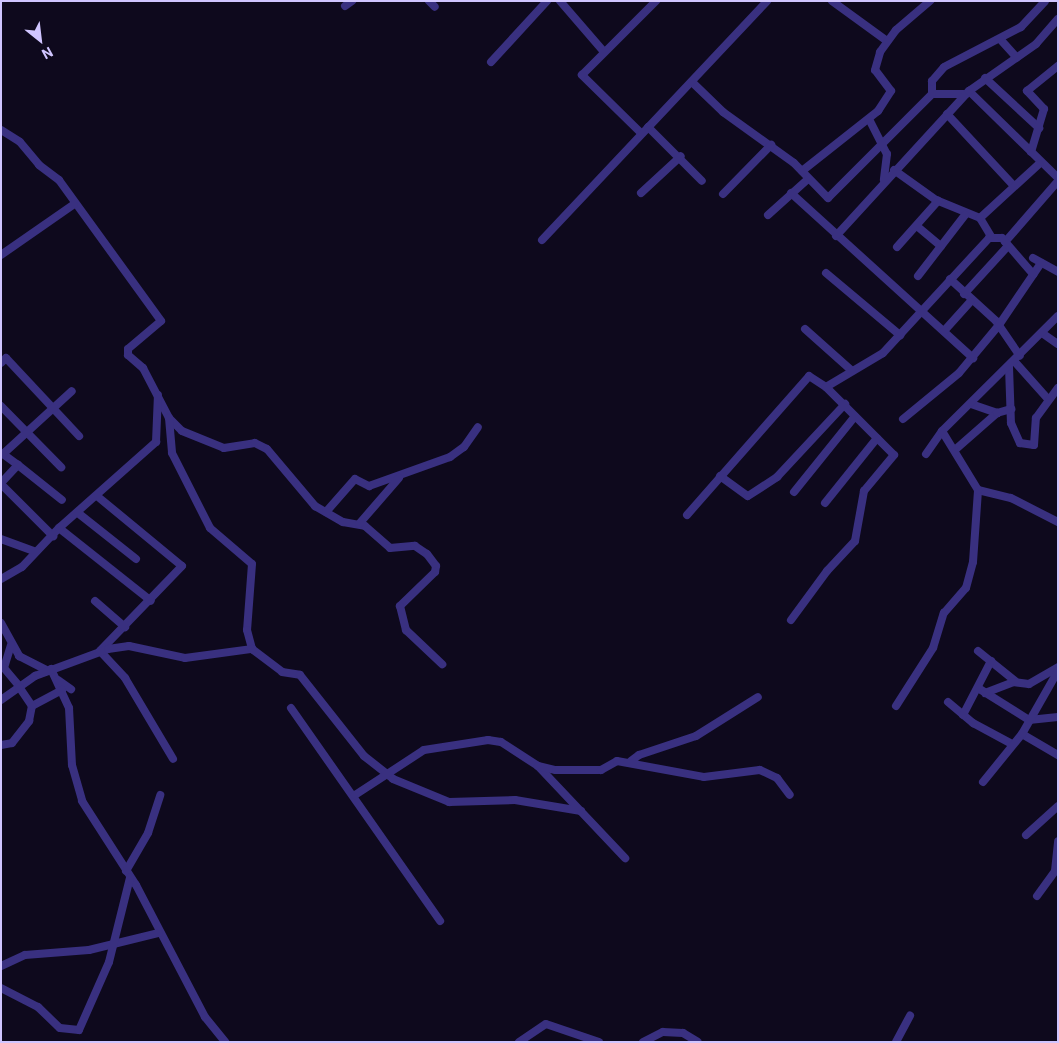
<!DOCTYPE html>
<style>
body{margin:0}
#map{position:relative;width:1059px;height:1043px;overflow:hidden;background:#0e091d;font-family:Roboto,sans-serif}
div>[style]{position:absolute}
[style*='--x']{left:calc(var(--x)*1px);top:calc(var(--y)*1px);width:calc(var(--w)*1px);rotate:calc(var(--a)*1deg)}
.minor>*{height:8px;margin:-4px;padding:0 4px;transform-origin:4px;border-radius:4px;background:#393080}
span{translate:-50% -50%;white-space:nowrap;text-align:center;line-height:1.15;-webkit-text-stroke:4.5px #0e091d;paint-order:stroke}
.frame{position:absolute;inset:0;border:2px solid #d0c5ff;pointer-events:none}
.north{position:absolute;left:15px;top:15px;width:50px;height:50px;-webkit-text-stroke:4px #0e091d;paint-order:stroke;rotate:151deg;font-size:14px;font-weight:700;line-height:20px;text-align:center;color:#d0c5ff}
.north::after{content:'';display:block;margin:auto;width:18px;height:22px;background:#d0c5ff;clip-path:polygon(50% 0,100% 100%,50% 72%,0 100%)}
</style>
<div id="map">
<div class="minor">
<i style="--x:429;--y:1;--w:8;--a:45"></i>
<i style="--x:560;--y:1;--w:67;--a:49.2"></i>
<i style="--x:832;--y:1;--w:68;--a:36"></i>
<i style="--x:345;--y:6;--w:9;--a:-36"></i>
<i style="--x:1000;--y:39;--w:25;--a:48"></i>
<i style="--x:491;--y:62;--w:83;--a:-47.4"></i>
<i style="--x:985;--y:78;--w:74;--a:42.8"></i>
<i style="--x:693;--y:83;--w:42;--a:44"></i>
<i style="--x:723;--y:112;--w:87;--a:35.7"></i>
<i style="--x:794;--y:163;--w:49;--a:45.8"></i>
<i style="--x:828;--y:198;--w:147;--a:-45"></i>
<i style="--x:932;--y:94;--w:34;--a:0"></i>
<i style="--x:969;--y:91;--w:124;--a:44.3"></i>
<i style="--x:932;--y:94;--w:13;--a:-90"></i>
<i style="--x:932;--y:81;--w:18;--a:-49"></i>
<i style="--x:944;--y:67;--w:87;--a:-27.5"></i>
<i style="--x:1021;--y:27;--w:35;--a:-47"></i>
<i style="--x:947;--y:114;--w:97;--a:47.1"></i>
<i style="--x:870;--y:121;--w:37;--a:63"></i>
<i style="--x:887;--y:154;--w:26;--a:97"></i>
<i style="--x:648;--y:127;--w:76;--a:45"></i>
<i style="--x:1;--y:130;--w:22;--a:32"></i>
<i style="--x:20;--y:142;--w:30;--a:50"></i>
<i style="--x:39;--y:165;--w:25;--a:37"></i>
<i style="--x:59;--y:180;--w:174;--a:54.1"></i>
<i style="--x:161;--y:321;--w:43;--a:139.7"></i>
<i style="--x:128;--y:349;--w:6;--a:90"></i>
<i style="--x:128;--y:355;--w:20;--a:41"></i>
<i style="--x:143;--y:368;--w:56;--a:62.5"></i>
<i style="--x:169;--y:418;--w:18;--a:45"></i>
<i style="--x:182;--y:431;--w:45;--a:22"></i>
<i style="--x:224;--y:448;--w:31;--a:-9"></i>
<i style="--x:255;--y:443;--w:13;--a:27"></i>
<i style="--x:267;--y:449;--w:75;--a:49.9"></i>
<i style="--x:315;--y:506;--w:32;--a:30"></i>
<i style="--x:343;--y:522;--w:22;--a:10"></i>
<i style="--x:365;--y:526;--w:33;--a:41"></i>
<i style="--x:390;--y:548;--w:25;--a:-5"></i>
<i style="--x:415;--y:546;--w:14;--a:34"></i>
<i style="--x:427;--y:554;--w:15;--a:53"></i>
<i style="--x:436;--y:566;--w:6;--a:99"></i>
<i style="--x:435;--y:572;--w:49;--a:135.8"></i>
<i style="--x:400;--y:606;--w:25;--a:76"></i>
<i style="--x:406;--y:630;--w:50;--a:43.4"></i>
<i style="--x:641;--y:133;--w:83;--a:-135.5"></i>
<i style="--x:582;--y:75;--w:105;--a:-45"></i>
<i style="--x:1031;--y:152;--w:45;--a:-73.2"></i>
<i style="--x:1044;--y:109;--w:25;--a:-133"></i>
<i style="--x:1027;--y:91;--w:40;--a:-39"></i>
<i style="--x:894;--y:170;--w:52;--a:35.5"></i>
<i style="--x:936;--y:200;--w:48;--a:22.2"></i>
<i style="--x:980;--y:218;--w:21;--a:59"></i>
<i style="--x:802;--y:171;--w:97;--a:-38.3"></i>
<i style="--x:878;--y:111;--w:24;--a:-57"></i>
<i style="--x:891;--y:91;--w:26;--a:-127"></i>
<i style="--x:875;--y:70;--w:19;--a:-74"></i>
<i style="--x:880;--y:52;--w:27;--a:-54"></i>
<i style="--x:896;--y:30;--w:45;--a:-40.5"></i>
<i style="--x:641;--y:193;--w:54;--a:-42.8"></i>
<i style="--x:791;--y:193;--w:246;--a:42.2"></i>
<i style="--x:723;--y:194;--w:69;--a:-45.6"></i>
<i style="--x:768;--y:215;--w:54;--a:-42"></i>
<i style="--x:980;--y:218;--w:80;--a:-42.5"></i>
<i style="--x:918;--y:227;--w:30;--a:40"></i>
<i style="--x:836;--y:236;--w:197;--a:-47.5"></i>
<i style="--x:969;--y:91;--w:82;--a:-35"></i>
<i style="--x:1036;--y:44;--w:33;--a:-49"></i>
<i style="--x:542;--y:240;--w:328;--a:-46.7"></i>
<i style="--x:1005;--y:242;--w:81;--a:-49"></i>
<i style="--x:897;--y:247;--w:62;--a:-48.3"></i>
<i style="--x:1;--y:255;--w:88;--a:-34.8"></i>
<i style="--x:1033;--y:258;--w:29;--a:29"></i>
<i style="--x:826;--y:273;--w:97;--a:40"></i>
<i style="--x:918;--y:276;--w:77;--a:-52.4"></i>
<i style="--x:950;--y:279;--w:62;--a:42.4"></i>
<i style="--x:996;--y:321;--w:42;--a:55.6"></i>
<i style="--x:964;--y:294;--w:65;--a:-47.5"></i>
<i style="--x:805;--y:329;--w:62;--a:41.7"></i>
<i style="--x:944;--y:331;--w:39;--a:-48"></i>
<i style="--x:1042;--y:333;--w:19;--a:35"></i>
<i style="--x:1015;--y:362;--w:50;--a:48.3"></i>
<i style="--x:1;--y:363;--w:7;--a:-45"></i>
<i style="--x:6;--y:358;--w:107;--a:46.9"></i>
<i style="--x:1009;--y:367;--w:56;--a:88"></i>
<i style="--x:1011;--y:423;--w:22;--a:66"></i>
<i style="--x:1020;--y:443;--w:14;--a:8"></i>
<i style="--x:1034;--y:445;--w:27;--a:-86"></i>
<i style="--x:1036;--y:418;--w:37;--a:-54"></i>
<i style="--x:971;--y:404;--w:28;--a:19"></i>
<i style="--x:1;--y:406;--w:86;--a:45.5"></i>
<i style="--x:169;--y:418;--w:35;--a:85"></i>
<i style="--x:172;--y:453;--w:84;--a:63.1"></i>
<i style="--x:210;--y:528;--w:55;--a:40.6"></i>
<i style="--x:252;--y:564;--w:66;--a:94.3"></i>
<i style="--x:247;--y:630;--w:20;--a:75"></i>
<i style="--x:903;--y:419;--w:72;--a:-39.4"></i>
<i style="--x:959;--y:373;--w:62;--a:-50.2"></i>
<i style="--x:999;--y:325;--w:75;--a:-55.9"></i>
<i style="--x:956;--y:449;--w:55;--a:-41.3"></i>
<i style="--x:997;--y:413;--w:15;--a:-16"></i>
<i style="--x:926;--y:454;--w:28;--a:-55"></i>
<i style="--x:942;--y:431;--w:163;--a:-44.8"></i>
<i style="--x:18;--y:465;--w:56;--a:38.5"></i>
<i style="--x:720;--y:476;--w:34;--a:36"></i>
<i style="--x:748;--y:496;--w:35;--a:-33"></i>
<i style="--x:777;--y:477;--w:100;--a:-47"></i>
<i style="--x:1;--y:483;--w:25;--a:-47"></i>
<i style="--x:18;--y:465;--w:19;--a:-144"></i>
<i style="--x:3;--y:454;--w:93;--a:-42.4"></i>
<i style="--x:1;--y:484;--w:74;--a:45"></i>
<i style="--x:978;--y:490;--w:34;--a:14"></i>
<i style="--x:1011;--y:498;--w:53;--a:27.1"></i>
<i style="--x:794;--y:492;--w:97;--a:-51.2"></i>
<i style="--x:97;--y:496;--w:110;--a:39.5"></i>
<i style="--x:182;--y:566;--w:118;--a:134"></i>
<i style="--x:100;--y:651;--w:37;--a:47"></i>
<i style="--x:125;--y:678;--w:94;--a:59.3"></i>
<i style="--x:825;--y:503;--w:83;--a:-51.3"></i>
<i style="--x:326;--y:512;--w:44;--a:-48.7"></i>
<i style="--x:355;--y:479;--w:16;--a:27"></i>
<i style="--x:369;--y:486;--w:86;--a:-19.7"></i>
<i style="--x:450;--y:457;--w:17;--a:-36"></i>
<i style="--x:464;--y:447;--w:24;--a:-55"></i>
<i style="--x:78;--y:513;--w:74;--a:38.4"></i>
<i style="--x:687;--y:515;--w:185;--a:-48.7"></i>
<i style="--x:809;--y:376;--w:20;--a:33"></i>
<i style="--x:826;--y:387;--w:66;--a:-30.8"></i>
<i style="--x:883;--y:353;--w:156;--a:-47.3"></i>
<i style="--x:989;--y:238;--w:13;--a:0"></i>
<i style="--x:1002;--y:238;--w:48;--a:49.3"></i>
<i style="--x:359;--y:524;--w:61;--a:-49"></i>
<i style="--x:59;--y:528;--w:117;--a:38.4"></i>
<i style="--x:1;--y:539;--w:37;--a:20"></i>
<i style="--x:1;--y:579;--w:24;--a:-30"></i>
<i style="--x:22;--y:567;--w:54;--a:-46.5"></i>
<i style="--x:59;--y:528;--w:130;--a:-41.6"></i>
<i style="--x:156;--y:442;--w:47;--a:-87.6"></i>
<i style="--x:95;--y:601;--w:40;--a:41"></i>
<i style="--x:791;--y:620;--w:61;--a:-53.7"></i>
<i style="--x:827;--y:571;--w:41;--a:-47"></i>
<i style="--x:855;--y:541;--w:51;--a:-79.8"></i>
<i style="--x:864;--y:491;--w:47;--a:-50.2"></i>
<i style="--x:894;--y:455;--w:96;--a:-135"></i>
<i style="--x:1;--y:623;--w:38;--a:61"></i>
<i style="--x:19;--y:656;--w:31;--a:27"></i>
<i style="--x:11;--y:645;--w:24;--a:107"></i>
<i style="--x:4;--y:668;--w:25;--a:50"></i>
<i style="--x:978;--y:651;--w:48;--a:39"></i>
<i style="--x:51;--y:669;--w:43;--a:65.2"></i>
<i style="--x:69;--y:708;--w:57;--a:87"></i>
<i style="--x:72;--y:765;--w:37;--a:74"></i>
<i style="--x:82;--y:801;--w:100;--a:57.3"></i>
<i style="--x:136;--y:885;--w:149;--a:62.4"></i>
<i style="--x:205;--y:1017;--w:32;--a:51"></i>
<i style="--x:58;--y:680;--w:16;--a:35"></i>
<i style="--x:978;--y:688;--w:60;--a:32.1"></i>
<i style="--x:1029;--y:720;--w:29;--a:-6"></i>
<i style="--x:985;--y:693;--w:30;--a:-21"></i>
<i style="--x:1013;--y:682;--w:16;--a:7"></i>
<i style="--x:1029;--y:684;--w:34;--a:-30"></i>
<i style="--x:1;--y:700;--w:42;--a:-35.2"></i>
<i style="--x:35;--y:676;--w:78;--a:-20.3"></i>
<i style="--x:108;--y:649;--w:21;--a:-8"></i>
<i style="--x:129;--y:646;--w:57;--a:12.1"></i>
<i style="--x:185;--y:658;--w:68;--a:-7.7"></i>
<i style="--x:252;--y:649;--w:38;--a:37"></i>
<i style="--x:282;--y:672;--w:18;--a:9"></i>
<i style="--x:300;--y:675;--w:103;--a:51.7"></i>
<i style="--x:364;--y:756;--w:37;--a:38"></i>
<i style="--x:393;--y:779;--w:61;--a:22.3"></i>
<i style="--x:449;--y:802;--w:66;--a:-1.7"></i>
<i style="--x:515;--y:800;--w:67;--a:9.5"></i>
<i style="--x:948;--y:702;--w:33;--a:40"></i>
<i style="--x:973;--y:723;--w:44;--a:28.3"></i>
<i style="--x:32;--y:706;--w:34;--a:-28"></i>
<i style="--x:896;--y:706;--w:69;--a:-57.5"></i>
<i style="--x:933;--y:648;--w:37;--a:-73"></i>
<i style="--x:944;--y:613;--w:33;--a:-49"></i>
<i style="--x:966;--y:588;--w:27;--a:-75"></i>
<i style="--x:973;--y:562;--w:72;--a:-86"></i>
<i style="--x:978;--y:490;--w:69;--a:-121.4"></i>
<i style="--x:291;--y:708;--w:260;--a:55"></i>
<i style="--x:963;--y:715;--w:61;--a:-62.6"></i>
<i style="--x:1022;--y:734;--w:42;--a:30.3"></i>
<i style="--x:1;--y:745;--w:11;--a:-10"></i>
<i style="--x:12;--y:743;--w:28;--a:-52"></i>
<i style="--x:29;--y:721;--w:15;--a:-79"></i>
<i style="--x:32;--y:706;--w:23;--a:-124"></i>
<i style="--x:631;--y:761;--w:10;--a:-37"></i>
<i style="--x:639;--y:755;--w:60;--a:-18.4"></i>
<i style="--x:696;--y:736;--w:73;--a:-32.2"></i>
<i style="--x:538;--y:766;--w:127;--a:46.6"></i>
<i style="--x:983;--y:782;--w:62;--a:-50.9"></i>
<i style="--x:1022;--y:734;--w:73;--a:-60.3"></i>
<i style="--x:355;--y:795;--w:82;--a:-33.1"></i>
<i style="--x:424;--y:750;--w:65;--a:-8.9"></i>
<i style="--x:488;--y:740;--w:13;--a:9"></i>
<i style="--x:501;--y:742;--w:44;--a:33"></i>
<i style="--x:538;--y:766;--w:18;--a:13"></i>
<i style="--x:556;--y:770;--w:45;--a:0"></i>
<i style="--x:601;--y:770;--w:18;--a:-29"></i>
<i style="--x:617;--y:761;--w:88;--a:10.4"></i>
<i style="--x:704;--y:777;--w:56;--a:-7.1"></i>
<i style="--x:760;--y:770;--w:19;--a:25"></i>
<i style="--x:777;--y:778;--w:21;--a:53"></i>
<i style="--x:1026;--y:835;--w:43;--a:-42.2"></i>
<i style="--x:126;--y:871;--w:44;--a:-59.9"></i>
<i style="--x:148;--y:833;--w:40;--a:-72"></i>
<i style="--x:1037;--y:896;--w:31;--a:-54"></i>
<i style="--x:1055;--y:871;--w:30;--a:-84"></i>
<i style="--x:1;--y:966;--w:26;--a:-25"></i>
<i style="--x:25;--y:955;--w:64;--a:-4.5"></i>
<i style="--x:89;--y:950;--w:72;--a:-13.7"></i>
<i style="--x:1;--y:988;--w:42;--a:27.2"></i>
<i style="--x:38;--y:1007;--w:30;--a:44"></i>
<i style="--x:60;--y:1028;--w:19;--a:6"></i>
<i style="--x:79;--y:1030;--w:74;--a:-66.2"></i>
<i style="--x:109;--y:962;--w:87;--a:-76"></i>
<i style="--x:519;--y:1042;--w:32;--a:-34"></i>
<i style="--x:546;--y:1024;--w:56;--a:18.8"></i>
<i style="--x:643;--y:1042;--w:22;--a:-27"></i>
<i style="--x:663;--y:1032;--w:20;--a:3"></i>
<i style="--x:683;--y:1033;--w:17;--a:31"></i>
<i style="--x:896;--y:1042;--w:30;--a:-62"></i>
</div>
<div class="frame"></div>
<div class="north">N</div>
</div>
